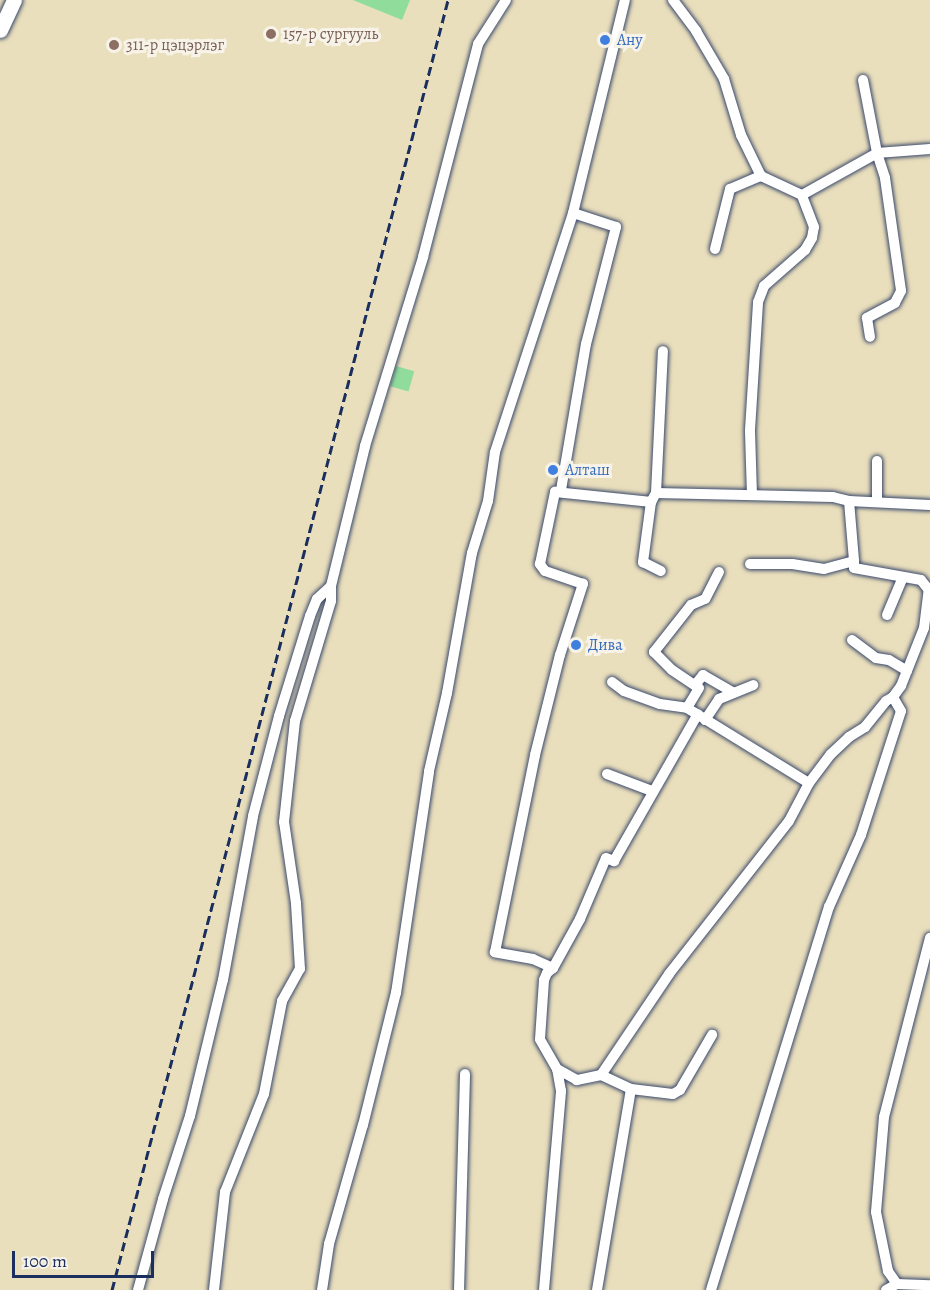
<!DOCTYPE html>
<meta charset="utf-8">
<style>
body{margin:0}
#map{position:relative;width:930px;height:1290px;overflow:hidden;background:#eadfbc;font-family:Alegreya,serif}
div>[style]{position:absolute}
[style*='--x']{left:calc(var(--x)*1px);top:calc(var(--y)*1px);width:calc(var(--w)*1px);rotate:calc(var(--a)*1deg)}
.green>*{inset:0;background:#90dd9b;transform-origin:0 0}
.roads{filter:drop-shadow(0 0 2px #3a496c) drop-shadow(0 0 2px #3a496c)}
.street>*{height:10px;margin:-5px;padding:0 5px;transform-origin:5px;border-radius:5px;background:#fff}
.secondary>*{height:15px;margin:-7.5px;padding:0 7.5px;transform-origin:7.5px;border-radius:7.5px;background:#fff}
.rail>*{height:3px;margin-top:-1.5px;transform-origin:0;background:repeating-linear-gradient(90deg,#1b2f5e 0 9px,transparent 0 13.5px)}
.dots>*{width:16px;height:16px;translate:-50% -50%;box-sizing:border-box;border:3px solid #f7f3e8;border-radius:50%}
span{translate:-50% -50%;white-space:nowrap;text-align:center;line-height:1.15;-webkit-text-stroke:6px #f7f3e8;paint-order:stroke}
.education-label{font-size:16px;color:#785e54}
.left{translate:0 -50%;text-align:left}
.shop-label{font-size:16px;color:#366cbe}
.scale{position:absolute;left:12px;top:1251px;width:142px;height:27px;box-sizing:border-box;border:3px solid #1b2f5e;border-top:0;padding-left:8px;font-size:18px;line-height:21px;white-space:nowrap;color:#1b2f5e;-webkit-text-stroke:4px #f7f3e8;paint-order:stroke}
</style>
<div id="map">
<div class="green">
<i style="clip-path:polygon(353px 0,410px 0,402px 20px)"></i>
<i style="left:396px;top:366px;width:19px;height:21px;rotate:16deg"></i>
</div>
<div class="roads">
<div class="street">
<i style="--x:673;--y:0;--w:39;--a:53"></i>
<i style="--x:696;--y:31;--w:56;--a:59.7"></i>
<i style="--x:724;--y:79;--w:59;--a:73.1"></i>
<i style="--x:741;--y:135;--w:46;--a:64"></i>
<i style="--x:761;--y:176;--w:45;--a:24.9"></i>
<i style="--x:802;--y:195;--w:86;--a:-29.2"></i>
<i style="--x:877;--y:153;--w:53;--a:-4.3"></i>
<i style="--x:863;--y:80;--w:74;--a:79.1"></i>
<i style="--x:877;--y:153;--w:26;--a:72"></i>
<i style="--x:885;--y:178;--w:114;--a:81.9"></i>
<i style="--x:901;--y:291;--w:13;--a:117"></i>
<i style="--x:895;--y:303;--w:32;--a:152"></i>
<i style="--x:867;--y:318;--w:19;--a:81"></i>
<i style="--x:715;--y:249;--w:62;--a:-76"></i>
<i style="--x:730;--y:189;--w:34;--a:-23"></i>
<i style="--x:561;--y:490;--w:148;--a:-80.3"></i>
<i style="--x:586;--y:344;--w:121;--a:-75.6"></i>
<i style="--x:616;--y:227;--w:45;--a:-162"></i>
<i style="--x:656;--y:493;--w:142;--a:-87.2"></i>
<i style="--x:752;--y:495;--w:65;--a:-91.8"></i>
<i style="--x:750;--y:430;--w:128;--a:-86.4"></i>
<i style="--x:758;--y:302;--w:17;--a:-69"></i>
<i style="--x:764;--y:286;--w:55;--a:-41.3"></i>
<i style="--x:805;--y:250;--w:14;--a:-60"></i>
<i style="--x:812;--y:238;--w:11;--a:-80"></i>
<i style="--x:814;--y:227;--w:34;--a:-111"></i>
<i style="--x:849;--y:501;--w:60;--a:85.2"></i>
<i style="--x:651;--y:502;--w:61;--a:97.6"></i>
<i style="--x:643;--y:562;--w:20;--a:27"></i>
<i style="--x:877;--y:502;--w:41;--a:-90"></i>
<i style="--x:719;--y:572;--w:30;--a:117"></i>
<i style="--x:705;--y:599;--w:15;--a:157"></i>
<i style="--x:691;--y:605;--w:60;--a:128.2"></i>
<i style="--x:654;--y:652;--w:25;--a:45"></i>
<i style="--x:672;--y:670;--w:32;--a:34"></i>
<i style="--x:699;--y:688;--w:23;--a:121"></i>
<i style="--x:687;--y:708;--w:143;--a:31.6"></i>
<i style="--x:887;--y:615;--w:41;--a:-67.2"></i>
<i style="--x:852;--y:640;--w:30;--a:37"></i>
<i style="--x:876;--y:658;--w:13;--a:9"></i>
<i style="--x:889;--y:660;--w:21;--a:31"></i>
<i style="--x:612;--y:682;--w:15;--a:37"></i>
<i style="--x:624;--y:691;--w:38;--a:20"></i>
<i style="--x:660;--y:704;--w:27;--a:8"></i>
<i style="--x:695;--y:685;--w:13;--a:-51"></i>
<i style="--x:703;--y:675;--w:34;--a:30"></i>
<i style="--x:705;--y:720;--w:25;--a:-56"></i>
<i style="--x:719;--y:699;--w:37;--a:-22"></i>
<i style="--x:607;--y:774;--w:48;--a:20.7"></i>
<i style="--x:553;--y:968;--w:56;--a:-61.1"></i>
<i style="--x:580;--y:919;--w:66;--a:-66.9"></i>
<i style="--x:606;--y:858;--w:9;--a:21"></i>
<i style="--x:614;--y:861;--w:169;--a:-60.3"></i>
<i style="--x:601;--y:1075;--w:122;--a:-56"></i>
<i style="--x:669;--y:974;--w:194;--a:-51.9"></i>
<i style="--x:789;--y:821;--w:43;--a:-62.2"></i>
<i style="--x:809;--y:783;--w:36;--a:-53"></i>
<i style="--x:831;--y:754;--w:25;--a:-43"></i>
<i style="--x:849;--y:737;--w:19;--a:-32"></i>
<i style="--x:865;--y:727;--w:33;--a:-51"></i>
<i style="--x:886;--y:701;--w:8;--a:-30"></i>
<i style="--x:893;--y:697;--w:14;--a:-54"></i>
<i style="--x:901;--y:686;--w:62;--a:-68.4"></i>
<i style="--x:924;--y:628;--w:38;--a:-83"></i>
<i style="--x:929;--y:590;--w:13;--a:-129"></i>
<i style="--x:921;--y:580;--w:68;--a:-169.8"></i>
<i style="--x:854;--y:568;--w:7;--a:-90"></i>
<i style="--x:854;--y:561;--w:31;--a:165"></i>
<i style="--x:824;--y:569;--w:32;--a:-171"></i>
<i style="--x:792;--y:564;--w:42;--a:180"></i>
<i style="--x:631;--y:1089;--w:42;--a:6.8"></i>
<i style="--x:673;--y:1094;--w:8;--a:-30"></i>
<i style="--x:680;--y:1090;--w:64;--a:-59.8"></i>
<i style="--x:897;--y:1284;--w:16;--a:-125"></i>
<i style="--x:888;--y:1271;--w:60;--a:-101.5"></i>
<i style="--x:876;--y:1212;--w:95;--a:-85.2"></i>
<i style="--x:884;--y:1117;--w:185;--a:-75.6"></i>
<i style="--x:138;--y:1290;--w:94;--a:-74.6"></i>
<i style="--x:163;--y:1199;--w:87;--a:-72"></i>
<i style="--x:190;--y:1116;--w:140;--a:-76.4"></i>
<i style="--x:223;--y:980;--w:167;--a:-79.6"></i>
<i style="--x:253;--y:816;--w:103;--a:-75.4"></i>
<i style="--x:279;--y:716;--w:105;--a:-72.8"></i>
<i style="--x:310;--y:616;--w:18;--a:-68"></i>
<i style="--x:317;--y:599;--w:19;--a:-43"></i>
<i style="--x:214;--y:1290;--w:99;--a:-83.6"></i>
<i style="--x:225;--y:1192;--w:105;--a:-68.3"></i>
<i style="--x:264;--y:1094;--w:95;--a:-79"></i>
<i style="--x:282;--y:1001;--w:37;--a:-61"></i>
<i style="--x:300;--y:969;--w:66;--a:-93.5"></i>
<i style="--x:296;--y:903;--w:82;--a:-98.4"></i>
<i style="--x:284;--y:822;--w:102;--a:-83.8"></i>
<i style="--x:295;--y:721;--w:125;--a:-73.3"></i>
<i style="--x:331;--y:601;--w:15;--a:-90"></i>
<i style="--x:331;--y:586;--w:144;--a:-76.3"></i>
<i style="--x:365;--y:446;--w:198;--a:-72.9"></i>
<i style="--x:423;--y:257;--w:220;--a:-75.5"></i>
<i style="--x:478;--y:44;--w:52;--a:-57.5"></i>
<i style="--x:322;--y:1290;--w:47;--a:-81.3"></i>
<i style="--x:329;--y:1244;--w:124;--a:-74.1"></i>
<i style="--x:363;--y:1125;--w:136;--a:-76"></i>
<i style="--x:396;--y:993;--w:224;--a:-81.5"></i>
<i style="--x:429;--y:771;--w:80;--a:-77"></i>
<i style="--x:447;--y:693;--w:142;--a:-79.9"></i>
<i style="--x:472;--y:553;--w:54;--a:-72.9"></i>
<i style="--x:488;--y:501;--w:49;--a:-81.9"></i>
<i style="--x:495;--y:452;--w:251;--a:-71.9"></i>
<i style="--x:573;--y:213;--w:219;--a:-76.3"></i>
<i style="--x:459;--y:1290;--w:216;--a:-88.4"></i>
<i style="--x:544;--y:1290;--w:200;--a:-85.1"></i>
<i style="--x:561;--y:1091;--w:22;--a:-100"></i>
<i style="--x:597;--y:1290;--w:204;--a:-80.4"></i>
<i style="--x:631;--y:1089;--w:33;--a:-155"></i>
<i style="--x:601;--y:1075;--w:25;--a:168"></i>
<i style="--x:577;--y:1080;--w:23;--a:-151"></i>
<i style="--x:557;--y:1069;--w:34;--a:-120"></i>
<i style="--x:540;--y:1039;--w:59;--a:-86.1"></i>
<i style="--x:544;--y:980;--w:8;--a:-67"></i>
<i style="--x:547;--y:973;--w:8;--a:-40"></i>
<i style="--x:553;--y:968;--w:22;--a:-156"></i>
<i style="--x:533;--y:959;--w:39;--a:-170"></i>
<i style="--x:495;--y:952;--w:201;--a:-78.5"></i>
<i style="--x:535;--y:755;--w:103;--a:-76"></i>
<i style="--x:560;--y:655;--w:75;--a:-72.1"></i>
<i style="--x:583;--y:584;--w:40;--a:-161.1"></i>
<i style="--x:545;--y:571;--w:9;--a:-126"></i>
<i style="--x:540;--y:564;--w:74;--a:-78.2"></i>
<i style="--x:555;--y:492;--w:97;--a:5.9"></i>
<i style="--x:651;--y:502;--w:10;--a:-61"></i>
<i style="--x:656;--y:493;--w:177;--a:1.3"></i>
<i style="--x:833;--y:497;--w:16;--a:14"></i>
<i style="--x:849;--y:501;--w:81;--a:2.8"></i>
<i style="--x:711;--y:1290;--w:401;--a:-72.9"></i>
<i style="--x:829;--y:907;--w:79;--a:-66"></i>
<i style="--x:861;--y:835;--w:130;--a:-72.1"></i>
<i style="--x:901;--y:711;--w:16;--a:-120"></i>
<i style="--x:886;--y:1290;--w:13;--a:-29"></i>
<i style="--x:897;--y:1284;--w:33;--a:2"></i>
</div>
<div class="secondary">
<i style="--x:0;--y:30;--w:33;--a:-65"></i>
</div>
</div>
<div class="rail">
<i style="--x:112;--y:1290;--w:1333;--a:-75.4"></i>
</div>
<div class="dots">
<i style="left:271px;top:34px;background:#8d6e63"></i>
<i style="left:605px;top:40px;background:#3f7fe0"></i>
<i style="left:114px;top:45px;background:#8d6e63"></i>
<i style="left:553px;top:470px;background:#3f7fe0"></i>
<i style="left:576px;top:645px;background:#3f7fe0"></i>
</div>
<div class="education-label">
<span class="left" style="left:283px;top:34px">157-р сургууль</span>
<span class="left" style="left:126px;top:45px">311-р цэцэрлэг</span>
</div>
<div class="shop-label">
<span class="left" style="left:617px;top:40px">Ану</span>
<span class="left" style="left:565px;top:470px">Алташ</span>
<span class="left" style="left:588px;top:645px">Дива</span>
</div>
<div class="scale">100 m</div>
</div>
